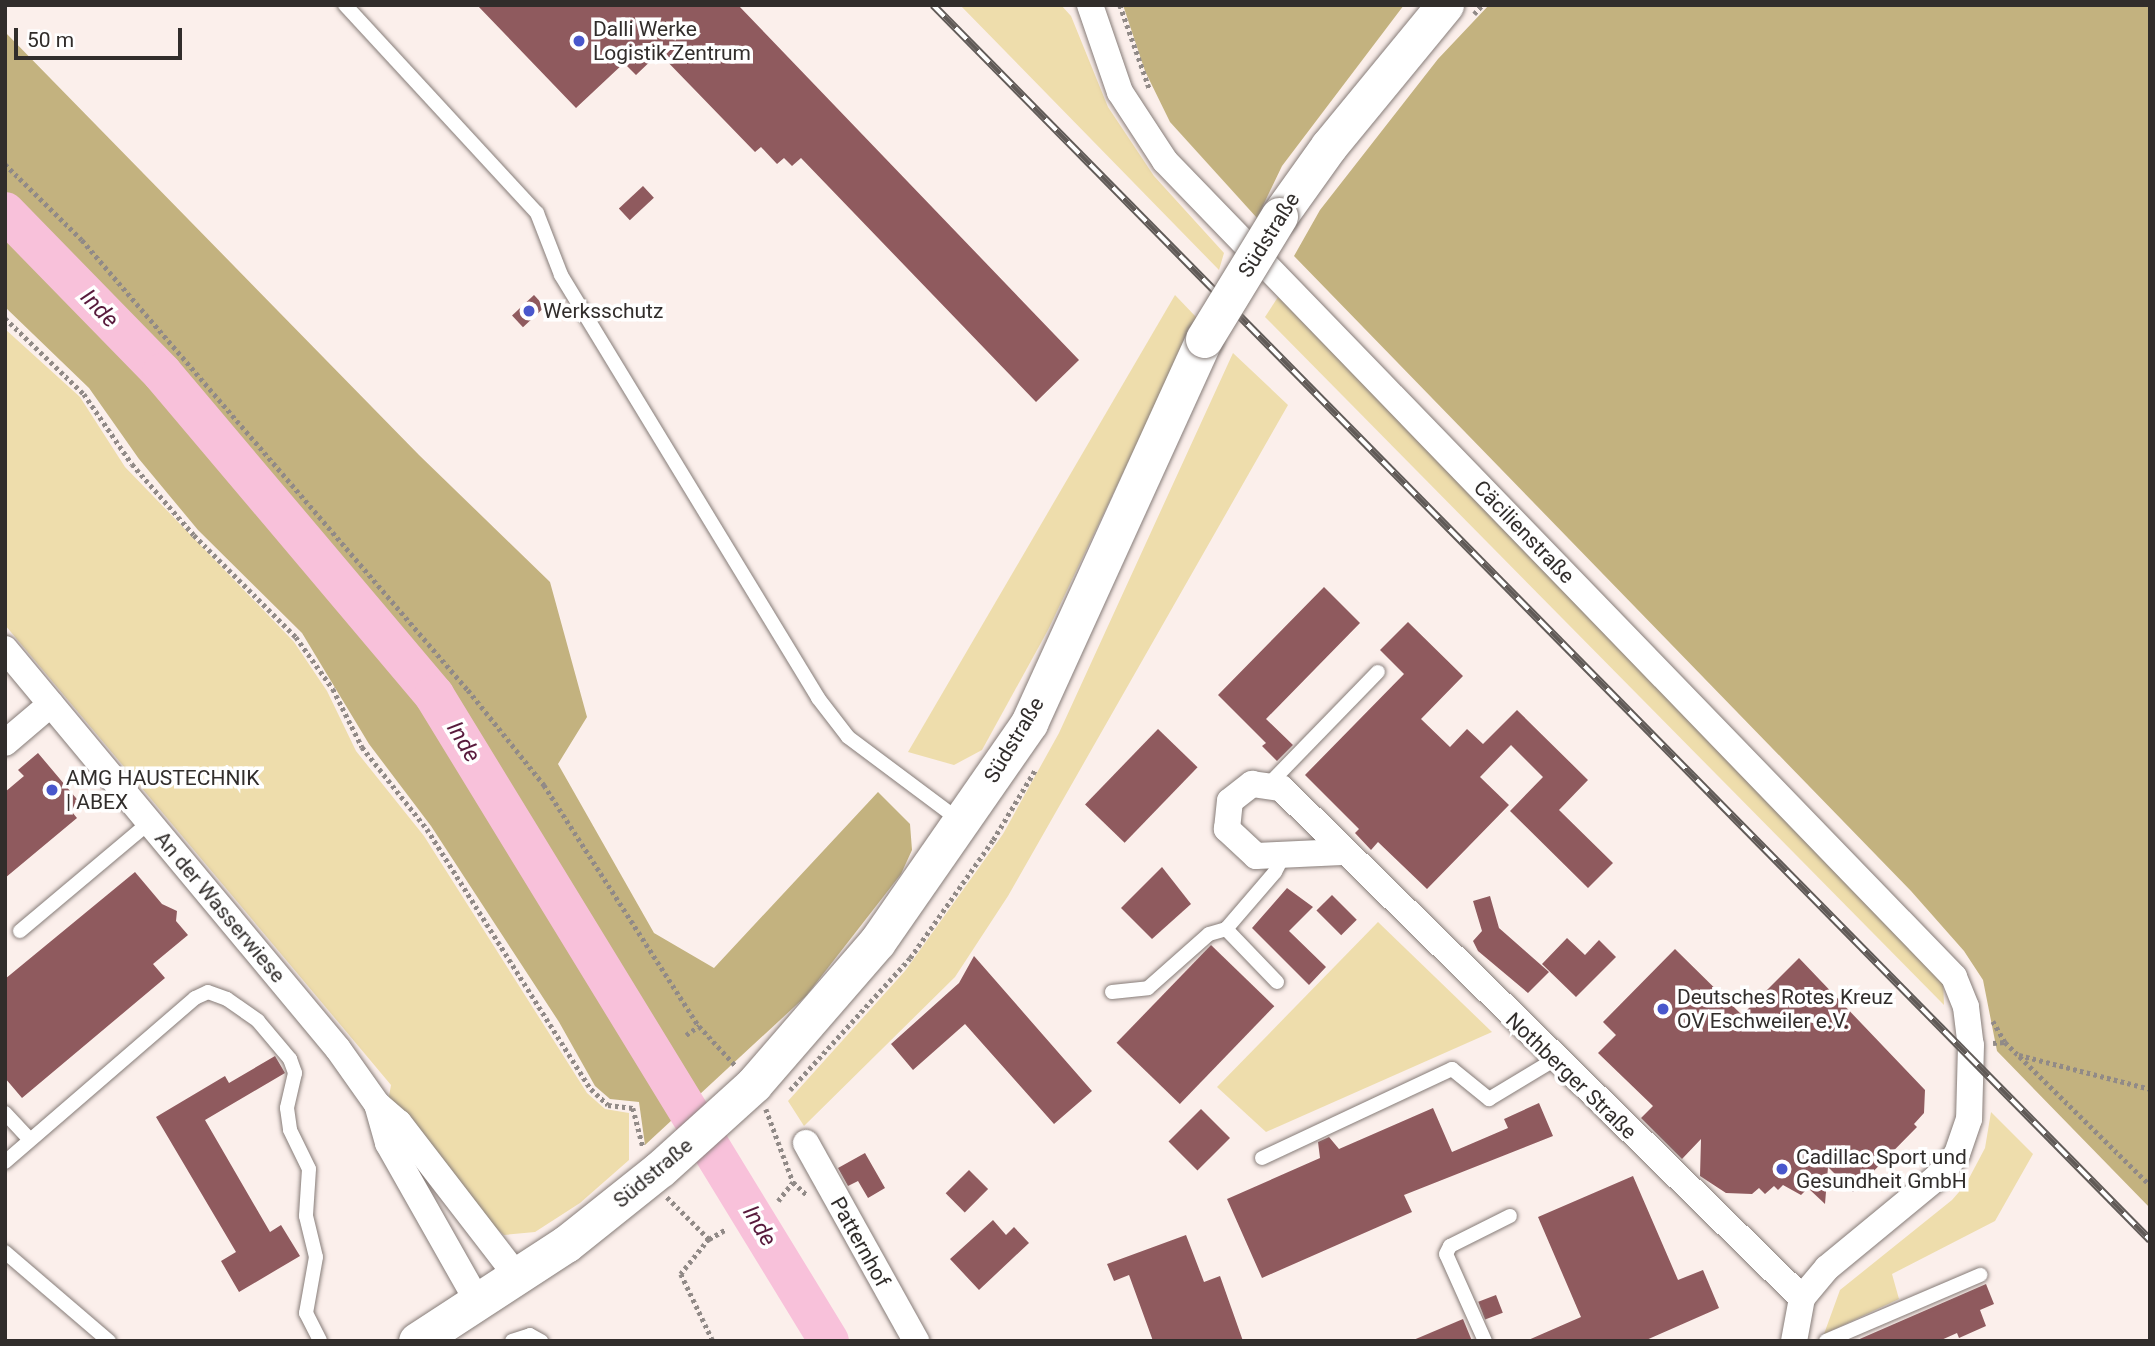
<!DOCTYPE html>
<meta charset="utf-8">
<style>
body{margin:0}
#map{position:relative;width:2155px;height:1346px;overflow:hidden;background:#fbefeb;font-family:Roboto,sans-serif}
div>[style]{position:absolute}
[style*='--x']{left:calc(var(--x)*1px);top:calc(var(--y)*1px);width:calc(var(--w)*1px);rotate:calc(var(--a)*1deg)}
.green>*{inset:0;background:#eeddac}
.forest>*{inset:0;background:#c3b27f}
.river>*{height:40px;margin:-20px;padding:0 20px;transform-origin:20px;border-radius:20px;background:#f8c1da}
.building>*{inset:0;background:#8f5a5e;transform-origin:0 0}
.path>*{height:4.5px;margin-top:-2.25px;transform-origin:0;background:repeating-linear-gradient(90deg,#918a87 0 3.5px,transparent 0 7px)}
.roads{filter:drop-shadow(0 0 2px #867c78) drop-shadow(0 0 2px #867c78)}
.lane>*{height:14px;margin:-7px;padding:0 7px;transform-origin:7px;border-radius:7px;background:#fff}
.street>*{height:26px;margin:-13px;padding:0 13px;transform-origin:13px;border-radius:13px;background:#fff}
.secondary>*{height:37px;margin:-18.5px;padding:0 18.5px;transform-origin:18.5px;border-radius:18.5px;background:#fff}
.rail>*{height:8px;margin-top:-4px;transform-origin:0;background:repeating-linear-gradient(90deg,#fff 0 16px,#615b58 0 32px);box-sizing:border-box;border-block:2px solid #615b58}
.bridges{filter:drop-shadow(0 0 2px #867c78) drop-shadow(0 0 2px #867c78)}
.secondary-bridge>*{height:37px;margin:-18.5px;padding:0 18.5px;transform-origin:18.5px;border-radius:18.5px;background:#fff}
.dots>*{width:19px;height:19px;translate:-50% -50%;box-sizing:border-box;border:4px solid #fff;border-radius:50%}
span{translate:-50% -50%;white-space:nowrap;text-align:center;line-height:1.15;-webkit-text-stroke:7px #fff;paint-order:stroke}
.poi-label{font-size:21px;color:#312d2b}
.left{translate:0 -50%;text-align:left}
.street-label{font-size:21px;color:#312d2b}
.water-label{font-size:23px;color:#581a3c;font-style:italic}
.frame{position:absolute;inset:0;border:7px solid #312d2b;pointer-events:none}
.scale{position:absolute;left:14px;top:28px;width:168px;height:32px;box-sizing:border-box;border:4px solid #312d2b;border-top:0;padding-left:9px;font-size:21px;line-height:24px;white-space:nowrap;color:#312d2b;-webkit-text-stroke:5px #fff;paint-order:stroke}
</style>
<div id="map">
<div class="green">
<i style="clip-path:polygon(960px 5px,1061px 5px,1071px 16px,1108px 107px,1154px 176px,1224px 253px,1219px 270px)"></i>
<i style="clip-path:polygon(1175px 295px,1197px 318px,1048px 630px,982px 750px,954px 765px,908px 752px)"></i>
<i style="clip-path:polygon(1278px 297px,1943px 979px,1944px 1005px,1265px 317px)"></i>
<i style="clip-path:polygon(5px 329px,80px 397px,125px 467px,294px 642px,327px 691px,356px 751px,424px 836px,587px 1093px,605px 1109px,629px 1113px,629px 1160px,580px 1203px,535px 1232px,504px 1235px,479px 1213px,388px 1102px,391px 1085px,5px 625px)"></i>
<i style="clip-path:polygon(1233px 353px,1288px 405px,1008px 896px,955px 977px,804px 1126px,788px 1101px,905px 971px,1003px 834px,1059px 733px)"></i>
<i style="clip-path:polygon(1378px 922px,1492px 1032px,1266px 1132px,1217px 1087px)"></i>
<i style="clip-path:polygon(1991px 1112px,2033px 1154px,1995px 1221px,1892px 1274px,1899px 1299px,1824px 1334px,1840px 1290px,1952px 1200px,1966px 1184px,1985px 1148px)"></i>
</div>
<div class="forest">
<i style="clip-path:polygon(1123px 5px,1404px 5px,1282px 166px,1257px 218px,1170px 122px,1145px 71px)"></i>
<i style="clip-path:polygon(1489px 5px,2150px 5px,2150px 1208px,1997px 1051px,1983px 980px,1964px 951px,1911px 891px,1294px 256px,1320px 210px,1438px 59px)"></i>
<i style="clip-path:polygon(5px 32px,419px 455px,550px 582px,587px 717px,558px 764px,654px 933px,714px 968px,878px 792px,910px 824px,912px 850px,901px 874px,806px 996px,645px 1145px,639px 1102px,610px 1099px,595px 1086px,559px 1022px,431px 826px,369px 744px,302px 633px,198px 530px,139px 459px,89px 388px,5px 307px)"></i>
</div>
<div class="river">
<i style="--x:5;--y:212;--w:225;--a:45.7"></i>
<i style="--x:162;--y:373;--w:422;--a:49.8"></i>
<i style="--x:434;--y:695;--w:757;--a:58.56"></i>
</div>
<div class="building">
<i style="clip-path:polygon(477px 5px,738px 5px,1079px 360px,1036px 402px,801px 158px,792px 166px,784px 158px,777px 164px,761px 147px,755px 152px,659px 53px,636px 75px,624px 63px,576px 108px)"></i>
<i style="left:643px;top:186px;width:16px;height:33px;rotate:47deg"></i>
<i style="left:534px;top:295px;width:16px;height:30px;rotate:47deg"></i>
<i style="clip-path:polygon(1324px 587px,1360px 623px,1266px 719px,1293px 745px,1277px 761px,1262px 746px,1266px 743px,1218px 695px)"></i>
<i style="clip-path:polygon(1408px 622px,1463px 676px,1421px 719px,1450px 747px,1467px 729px,1483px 744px,1517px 710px,1588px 780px,1559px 810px,1613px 863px,1588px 888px,1510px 811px,1543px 777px,1511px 745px,1480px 777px,1509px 805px,1427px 889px,1378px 842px,1371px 850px,1355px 833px,1359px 829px,1305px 775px,1404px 674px,1380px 650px)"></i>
<i style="left:1158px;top:729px;width:55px;height:105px;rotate:44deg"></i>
<i style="clip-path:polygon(38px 753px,81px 804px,72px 812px,77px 818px,5px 878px,5px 792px,24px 776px,18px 770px)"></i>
<i style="clip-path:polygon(1162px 867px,1191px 904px,1152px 939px,1121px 908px)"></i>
<i style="clip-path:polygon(135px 872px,162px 904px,177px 911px,176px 921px,188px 935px,153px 964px,165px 978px,22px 1098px,5px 1078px,5px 979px)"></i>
<i style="clip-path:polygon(1287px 888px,1313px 907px,1289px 931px,1326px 967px,1309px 985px,1252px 928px)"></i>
<i style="left:1332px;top:895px;width:35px;height:22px;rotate:45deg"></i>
<i style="clip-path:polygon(1490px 896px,1499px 928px,1549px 972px,1528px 993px,1478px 951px,1473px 941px,1482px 931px,1473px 901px)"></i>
<i style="clip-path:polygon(1567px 938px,1585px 955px,1599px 940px,1616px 957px,1576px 997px,1542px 964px)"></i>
<i style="left:1211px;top:945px;width:88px;height:136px;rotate:44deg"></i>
<i style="clip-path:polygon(1675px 949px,1742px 1015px,1799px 958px,1925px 1090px,1924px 1113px,1914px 1124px,1917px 1127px,1853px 1192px,1828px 1167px,1825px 1204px,1808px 1188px,1801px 1195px,1783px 1185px,1778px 1190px,1774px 1186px,1765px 1194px,1759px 1188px,1752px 1194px,1726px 1193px,1700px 1176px,1701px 1139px,1682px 1159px,1641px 1118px,1653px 1106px,1598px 1053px,1616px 1035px,1603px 1022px)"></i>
<i style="clip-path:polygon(974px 956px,1092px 1091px,1054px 1124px,965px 1024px,913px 1070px,891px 1044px,959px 983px)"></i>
<i style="clip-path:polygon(275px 1056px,285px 1073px,205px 1120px,270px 1232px,281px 1225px,300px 1256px,239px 1292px,221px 1261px,236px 1252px,156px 1117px,225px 1076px,229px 1083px)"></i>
<i style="clip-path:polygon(1539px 1103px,1553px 1136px,1404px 1195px,1412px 1212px,1262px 1278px,1227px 1199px,1320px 1158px,1318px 1142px,1329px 1137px,1339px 1149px,1433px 1108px,1452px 1152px,1508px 1128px,1504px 1119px)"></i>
<i style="left:1201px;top:1109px;width:41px;height:46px;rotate:45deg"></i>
<i style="clip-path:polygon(865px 1153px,885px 1188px,868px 1198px,858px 1181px,848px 1186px,838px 1168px)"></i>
<i style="left:969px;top:1170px;width:27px;height:33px;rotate:45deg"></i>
<i style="clip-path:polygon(1633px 1176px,1678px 1280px,1703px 1270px,1719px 1308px,1644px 1341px,1526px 1341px,1581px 1317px,1538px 1217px)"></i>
<i style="clip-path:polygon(993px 1220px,1006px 1235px,1014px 1227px,1029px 1243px,979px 1290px,950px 1259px)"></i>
<i style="clip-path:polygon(1186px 1235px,1204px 1282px,1220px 1276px,1243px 1341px,1153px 1341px,1129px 1275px,1114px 1281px,1107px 1264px)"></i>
<i style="clip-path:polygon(1986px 1284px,1994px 1304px,1980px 1310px,1986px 1326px,1959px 1338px,1957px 1333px,1939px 1341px,1855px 1341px)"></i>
<i style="left:1496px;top:1295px;width:19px;height:19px;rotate:69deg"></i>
<i style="clip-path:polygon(1463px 1319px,1472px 1341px,1411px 1341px)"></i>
</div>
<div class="path">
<i style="--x:1120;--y:5;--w:90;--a:70.6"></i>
<i style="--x:1474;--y:14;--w:12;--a:-48"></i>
<i style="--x:5;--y:164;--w:108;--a:44.6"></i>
<i style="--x:82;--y:240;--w:593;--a:49.38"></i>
<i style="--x:468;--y:690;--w:122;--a:51.3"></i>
<i style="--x:544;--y:785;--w:287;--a:57.3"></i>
<i style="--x:699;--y:1026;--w:53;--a:47.3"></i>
<i style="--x:5;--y:318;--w:110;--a:43.9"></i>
<i style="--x:84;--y:394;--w:85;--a:55.6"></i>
<i style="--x:132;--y:464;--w:94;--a:48.9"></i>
<i style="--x:194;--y:535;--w:144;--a:45"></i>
<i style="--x:296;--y:637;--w:64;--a:54.6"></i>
<i style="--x:333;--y:689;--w:65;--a:63.4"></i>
<i style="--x:362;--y:747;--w:105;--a:51.6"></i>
<i style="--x:427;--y:829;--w:307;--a:57.8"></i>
<i style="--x:591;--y:1089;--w:23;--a:43"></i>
<i style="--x:608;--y:1105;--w:25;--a:7"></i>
<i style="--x:633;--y:1108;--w:40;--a:75.6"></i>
<i style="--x:1993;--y:1021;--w:24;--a:60"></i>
<i style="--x:686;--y:1035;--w:16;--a:-35"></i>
<i style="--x:1993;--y:1043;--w:12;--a:-5"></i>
<i style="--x:2005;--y:1042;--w:204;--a:44.6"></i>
<i style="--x:2019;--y:1055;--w:135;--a:14.5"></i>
<i style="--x:790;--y:1090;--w:178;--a:-47.7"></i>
<i style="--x:910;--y:958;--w:144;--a:-54.9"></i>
<i style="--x:993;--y:840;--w:82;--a:-59"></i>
<i style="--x:766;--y:1109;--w:78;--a:69.7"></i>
<i style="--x:793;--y:1182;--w:18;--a:43"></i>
<i style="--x:667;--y:1197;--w:59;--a:45"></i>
<i style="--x:709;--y:1239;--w:45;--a:128.7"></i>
<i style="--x:681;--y:1274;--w:74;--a:64.5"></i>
<i style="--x:778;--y:1201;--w:24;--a:-52"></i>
<i style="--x:709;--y:1239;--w:20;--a:-30"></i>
</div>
<div class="roads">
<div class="lane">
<i style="--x:345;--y:5;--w:283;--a:47.3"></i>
<i style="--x:537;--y:213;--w:66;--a:68.8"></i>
<i style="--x:561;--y:275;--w:495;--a:58.7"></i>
<i style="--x:818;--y:698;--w:49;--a:52.4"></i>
<i style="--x:848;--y:737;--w:139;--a:36.8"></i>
<i style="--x:1267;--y:786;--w:159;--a:-45.8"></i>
<i style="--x:20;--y:931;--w:170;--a:-40"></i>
<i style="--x:1277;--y:982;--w:74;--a:-133.9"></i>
<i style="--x:1226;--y:929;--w:75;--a:-49.3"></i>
<i style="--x:1275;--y:872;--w:18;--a:-63"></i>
<i style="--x:1112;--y:992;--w:36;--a:-6"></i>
<i style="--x:1148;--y:988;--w:81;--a:-41.5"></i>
<i style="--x:1209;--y:934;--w:18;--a:-16"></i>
<i style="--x:5;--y:1113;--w:34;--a:47"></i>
<i style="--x:1262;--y:1158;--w:210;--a:-25.1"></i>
<i style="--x:1452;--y:1069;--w:48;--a:39"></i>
<i style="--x:1489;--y:1099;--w:76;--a:-31"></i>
<i style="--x:5;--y:1162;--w:251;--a:-40.8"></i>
<i style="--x:195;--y:998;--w:14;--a:-25"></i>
<i style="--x:208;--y:992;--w:20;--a:20"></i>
<i style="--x:227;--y:999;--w:38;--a:35"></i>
<i style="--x:258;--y:1021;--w:50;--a:49.9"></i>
<i style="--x:290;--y:1059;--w:15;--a:70"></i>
<i style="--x:295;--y:1073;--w:36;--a:103"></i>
<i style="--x:287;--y:1108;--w:22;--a:82"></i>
<i style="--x:290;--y:1130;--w:43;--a:64"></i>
<i style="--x:309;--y:1169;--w:47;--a:93.7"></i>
<i style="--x:306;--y:1216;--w:42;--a:76.3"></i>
<i style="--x:316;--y:1257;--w:57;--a:100.1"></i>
<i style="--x:306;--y:1313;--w:31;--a:63"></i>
<i style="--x:5;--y:1252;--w:137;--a:40.6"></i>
<i style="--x:512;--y:1341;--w:19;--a:-18"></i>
<i style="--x:530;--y:1335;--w:13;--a:29"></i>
<i style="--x:1485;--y:1341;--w:95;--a:-114.1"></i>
<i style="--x:1446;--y:1254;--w:9;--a:-63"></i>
<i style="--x:1450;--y:1246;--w:67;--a:-26.6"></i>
<i style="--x:1826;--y:1341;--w:168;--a:-23.2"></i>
</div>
<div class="street">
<i style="--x:1090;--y:5;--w:92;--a:71"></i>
<i style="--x:1120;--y:92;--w:82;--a:56.9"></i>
<i style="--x:1165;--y:161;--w:1135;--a:45.96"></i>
<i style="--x:1954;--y:977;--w:32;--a:68"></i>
<i style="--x:1966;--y:1007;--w:38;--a:83"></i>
<i style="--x:1971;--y:1045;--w:74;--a:91.5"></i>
<i style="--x:1969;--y:1119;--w:37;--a:109"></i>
<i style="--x:1957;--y:1154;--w:33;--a:131"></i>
<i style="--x:1935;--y:1179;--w:140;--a:140.5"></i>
<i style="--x:1827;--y:1268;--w:39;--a:130"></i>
<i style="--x:1802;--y:1298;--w:44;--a:100.5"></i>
<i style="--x:5;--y:649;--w:520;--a:50.22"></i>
<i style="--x:338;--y:1049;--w:67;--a:54.7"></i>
<i style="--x:377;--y:1104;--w:29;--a:41"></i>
<i style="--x:399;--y:1123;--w:193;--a:52.4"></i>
<i style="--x:5;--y:743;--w:60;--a:-40.3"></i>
<i style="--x:1342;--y:852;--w:86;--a:177.3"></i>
<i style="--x:1256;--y:856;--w:40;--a:-137"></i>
<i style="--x:1227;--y:829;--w:28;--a:-84"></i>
<i style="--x:1230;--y:801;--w:28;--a:-38"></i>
<i style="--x:1252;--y:784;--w:29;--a:8"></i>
<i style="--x:1281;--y:788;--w:729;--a:44.39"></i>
<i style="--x:377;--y:1104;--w:41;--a:74.2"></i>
<i style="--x:388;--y:1143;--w:183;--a:60.5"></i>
<i style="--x:806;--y:1143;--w:227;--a:60.9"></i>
</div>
<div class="secondary">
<i style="--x:1279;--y:216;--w:86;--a:-54.5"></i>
<i style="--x:1329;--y:146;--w:183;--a:-50.6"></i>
<i style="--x:417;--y:1341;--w:178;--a:-33.1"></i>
<i style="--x:566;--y:1244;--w:120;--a:-38.6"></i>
<i style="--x:660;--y:1169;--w:127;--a:-42.1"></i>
<i style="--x:754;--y:1084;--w:188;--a:-49.1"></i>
<i style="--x:877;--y:942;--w:267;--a:-55.2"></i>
<i style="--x:1029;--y:723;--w:422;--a:-65.5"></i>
</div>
</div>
<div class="rail">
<i style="--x:933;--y:5;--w:1734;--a:45.42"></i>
</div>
<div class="bridges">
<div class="secondary-bridge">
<i style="--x:1204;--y:339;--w:144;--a:-58.6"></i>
</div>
</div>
<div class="dots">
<i style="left:579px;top:41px;background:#4957cc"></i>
<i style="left:529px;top:311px;background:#4957cc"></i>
<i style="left:52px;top:790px;background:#4957cc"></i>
<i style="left:1663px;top:1009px;background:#4957cc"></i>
<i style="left:1782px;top:1169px;background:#4957cc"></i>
</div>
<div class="poi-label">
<span class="left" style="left:593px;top:41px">Dalli Werke<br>Logistik Zentrum</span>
<span class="left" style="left:543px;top:311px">Werksschutz</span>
<span class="left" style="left:66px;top:790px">AMG HAUSTECHNIK<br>| ABEX</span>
<span class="left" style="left:1677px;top:1009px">Deutsches Rotes Kreuz<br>OV Eschweiler e.V.</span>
<span class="left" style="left:1796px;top:1169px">Cadillac Sport und<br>Gesundheit GmbH</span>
</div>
<div class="street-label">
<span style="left:1269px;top:235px;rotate:-58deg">Südstraße</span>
<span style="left:1524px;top:532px;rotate:46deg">Cäcilienstraße</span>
<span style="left:1014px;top:740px;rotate:-59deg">Südstraße</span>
<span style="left:220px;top:907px;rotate:50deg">An der Wasserwiese</span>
<span style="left:1571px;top:1076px;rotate:44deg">Nothberger Straße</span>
<span style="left:653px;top:1173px;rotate:-40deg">Südstraße</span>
<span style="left:860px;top:1242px;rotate:61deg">Patternhof</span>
</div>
<div class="water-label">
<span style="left:99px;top:309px;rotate:46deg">Inde</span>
<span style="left:463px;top:742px;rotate:59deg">Inde</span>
<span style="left:759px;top:1226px;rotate:59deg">Inde</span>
</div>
<div class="frame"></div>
<div class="scale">50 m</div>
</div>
